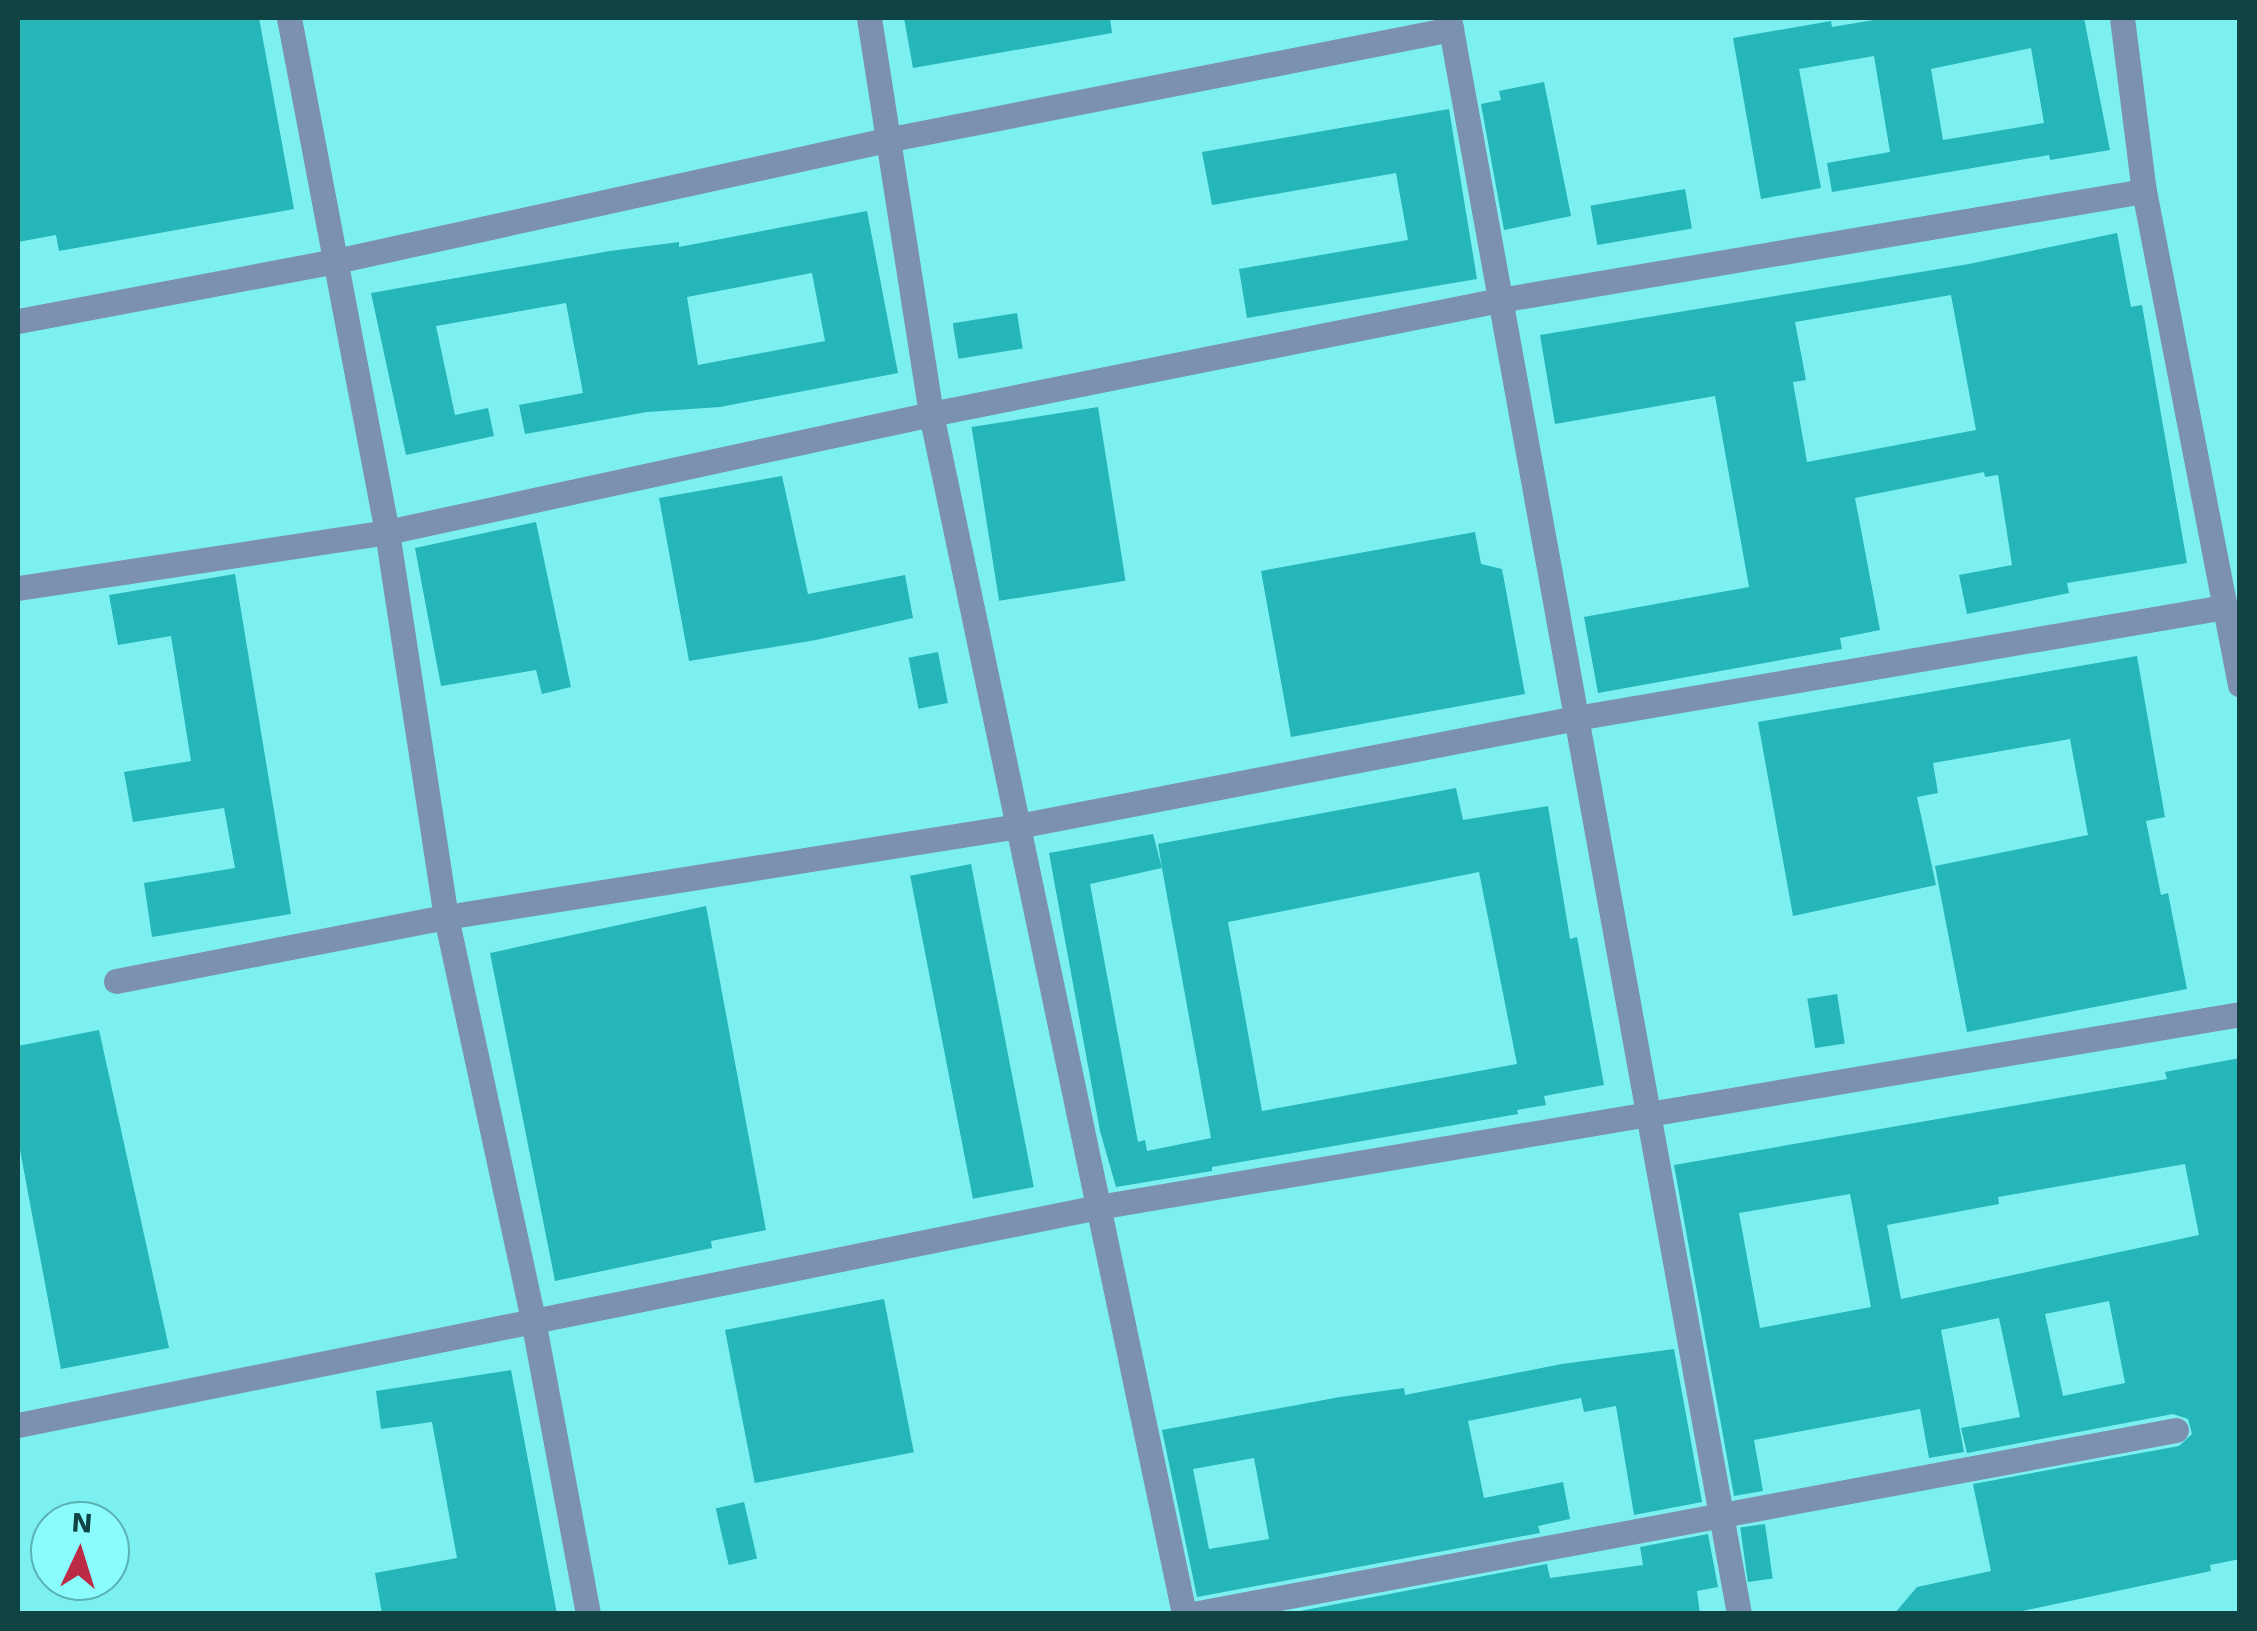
<!DOCTYPE html>
<style>
body{margin:0}
#map{position:relative;width:2257px;height:1631px;overflow:hidden;background:#7ceff0;font-family:"Work Sans",sans-serif}
div>[style]{position:absolute}
[style*='--x']{left:calc(var(--x)*1px);top:calc(var(--y)*1px);width:calc(var(--w)*1px);rotate:calc(var(--a)*1deg)}
.building>*{inset:0;background:#24b6b8;transform-origin:0 0}
.minor>*{height:25px;margin:-12.5px;padding:0 12.5px;transform-origin:12.5px;border-radius:12.5px;background:#7c91af}
span{translate:-50% -50%;white-space:nowrap;text-align:center;line-height:1.15;-webkit-text-stroke:8px #8afcfd;paint-order:stroke}
.frame{position:absolute;inset:0;border:20px solid #104344;pointer-events:none}
.north{position:absolute;left:30px;top:1501px;width:100px;height:100px;box-sizing:border-box;background:#8afcfd;border:2px solid #59b2b3;border-radius:50%;rotate:4deg;font-size:28px;font-weight:700;line-height:40px;text-align:center;color:#104344}
.north::after{content:'';display:block;margin:auto;width:35px;height:45px;background:#bc2b46;clip-path:polygon(50% 0,100% 100%,50% 72%,0 100%)}
</style>
<div id="map">
<div class="building">
<i style="clip-path:polygon(18px 18px,259px 18px,294px 209px,59px 251px,56px 235px,18px 242px)"></i>
<i style="clip-path:polygon(904px 18px,1110px 18px,1112px 33px,913px 68px)"></i>
<i style="clip-path:polygon(evenodd,1886px 18px,2084px 18px,2110px 150px,2050px 160px,2049px 155px,1832px 192px,1827px 163px,1890px 152px,1874px 56px,1799px 69px,1821px 188px,1761px 199px,1733px 38px,1831px 21px,1832px 27px,1886px 18px,2031px 48px,2044px 123px,1943px 140px,1931px 69px,2031px 48px)"></i>
<i style="clip-path:polygon(1544px 82px,1571px 216px,1504px 230px,1481px 104px,1501px 100px,1499px 91px)"></i>
<i style="clip-path:polygon(1449px 109px,1477px 279px,1247px 318px,1239px 269px,1408px 240px,1396px 173px,1212px 205px,1202px 152px)"></i>
<i style="left:1685px;top:189px;width:40px;height:96px;rotate:80deg"></i>
<i style="clip-path:polygon(evenodd,867px 211px,898px 373px,720px 407px,647px 412px,525px 434px,519px 405px,583px 393px,566px 303px,436px 326px,455px 415px,488px 408px,494px 436px,406px 455px,371px 293px,610px 251px,679px 242px,679px 247px,867px 211px,812px 273px,825px 341px,698px 365px,687px 297px,812px 273px)"></i>
<i style="clip-path:polygon(evenodd,2117px 233px,2131px 307px,2142px 305px,2187px 563px,2067px 583px,2069px 593px,1967px 614px,1959px 575px,2012px 565px,1998px 475px,1985px 477px,1984px 472px,1855px 498px,1880px 630px,1840px 638px,1842px 649px,1598px 693px,1584px 617px,1749px 587px,1715px 396px,1555px 424px,1540px 335px,1969px 264px,2117px 233px,1951px 295px,1976px 430px,1807px 462px,1793px 382px,1806px 380px,1795px 322px,1951px 295px)"></i>
<i style="left:1017px;top:313px;width:36px;height:65px;rotate:81deg"></i>
<i style="left:1098px;top:407px;width:176px;height:128px;rotate:81deg"></i>
<i style="clip-path:polygon(782px 476px,808px 594px,905px 575px,913px 618px,816px 640px,689px 661px,659px 498px)"></i>
<i style="clip-path:polygon(536px 522px,571px 687px,542px 694px,536px 670px,441px 686px,415px 548px)"></i>
<i style="clip-path:polygon(1475px 532px,1481px 564px,1502px 569px,1525px 694px,1291px 737px,1261px 571px)"></i>
<i style="clip-path:polygon(235px 574px,291px 914px,152px 937px,144px 883px,235px 868px,224px 808px,133px 822px,124px 772px,191px 761px,171px 636px,118px 645px,109px 595px)"></i>
<i style="left:938px;top:652px;width:52px;height:30px;rotate:79deg"></i>
<i style="clip-path:polygon(2137px 656px,2165px 817px,2146px 821px,2161px 895px,2168px 893px,2187px 989px,1967px 1032px,1935px 866px,2088px 835px,2070px 739px,1933px 763px,1938px 793px,1917px 797px,1936px 885px,1793px 916px,1758px 722px)"></i>
<i style="clip-path:polygon(evenodd,1456px 788px,1463px 820px,1548px 806px,1570px 939px,1577px 937px,1604px 1085px,1544px 1096px,1546px 1105px,1517px 1110px,1518px 1114px,1212px 1167px,1212px 1171px,1116px 1187px,1100px 1131px,1049px 853px,1153px 834px,1162px 868px,1158px 844px,1456px 788px,1162px 868px,1211px 1138px,1147px 1151px,1145px 1140px,1138px 1142px,1090px 884px,1162px 868px,1456px 788px,1479px 872px,1517px 1064px,1262px 1111px,1228px 922px,1479px 872px)"></i>
<i style="left:971px;top:864px;width:329px;height:62px;rotate:79deg"></i>
<i style="clip-path:polygon(706px 906px,766px 1230px,711px 1241px,712px 1248px,555px 1281px,490px 953px)"></i>
<i style="left:1837px;top:994px;width:50px;height:30px;rotate:81deg"></i>
<i style="clip-path:polygon(99px 1030px,169px 1348px,61px 1369px,18px 1139px,18px 1046px)"></i>
<i style="clip-path:polygon(evenodd,2240px 1058px,2240px 1559px,2210px 1565px,2211px 1571px,2008px 1614px,1894px 1614px,1917px 1587px,1991px 1571px,1973px 1484px,2179px 1446px,2192px 1434px,2188px 1419px,2173px 1414px,1967px 1453px,1961px 1428px,2020px 1417px,1999px 1318px,1941px 1330px,1964px 1452px,1929px 1458px,1920px 1409px,1754px 1440px,1763px 1491px,1734px 1496px,1674px 1165px,2167px 1079px,2165px 1072px,2240px 1058px,2185px 1164px,2199px 1235px,1901px 1299px,1887px 1225px,1999px 1204px,1998px 1197px,2185px 1164px,2240px 1058px,1850px 1194px,1871px 1307px,1760px 1328px,1739px 1213px,1850px 1194px,2240px 1058px,2109px 1301px,2125px 1383px,2063px 1396px,2045px 1314px,2109px 1301px)"></i>
<i style="left:884px;top:1299px;width:156px;height:162px;rotate:79deg"></i>
<i style="clip-path:polygon(evenodd,1674px 1349px,1702px 1502px,1634px 1515px,1616px 1406px,1584px 1412px,1581px 1398px,1468px 1421px,1484px 1498px,1563px 1482px,1570px 1519px,1538px 1526px,1540px 1533px,1197px 1597px,1162px 1430px,1340px 1397px,1404px 1388px,1405px 1395px,1562px 1364px,1674px 1349px,1254px 1458px,1269px 1539px,1209px 1549px,1193px 1469px,1254px 1458px)"></i>
<i style="clip-path:polygon(511px 1370px,557px 1614px,382px 1614px,375px 1573px,457px 1558px,432px 1422px,381px 1429px,376px 1391px)"></i>
<i style="left:744px;top:1502px;width:58px;height:29px;rotate:77deg"></i>
<i style="left:1765px;top:1524px;width:55px;height:25px;rotate:82deg"></i>
<i style="clip-path:polygon(1708px 1534px,1718px 1587px,1697px 1591px,1700px 1614px,1284px 1614px,1547px 1564px,1550px 1578px,1643px 1565px,1640px 1547px)"></i>
</div>
<div class="minor">
<i style="--x:289;--y:18;--w:523;--a:79.21"></i>
<i style="--x:387;--y:532;--w:389;--a:81.3"></i>
<i style="--x:446;--y:917;--w:412;--a:77.8"></i>
<i style="--x:533;--y:1320;--w:299;--a:79.4"></i>
<i style="--x:869;--y:18;--w:401;--a:81.1"></i>
<i style="--x:931;--y:414;--w:1226;--a:78.09"></i>
<i style="--x:1449;--y:18;--w:1622;--a:79.7"></i>
<i style="--x:2122;--y:18;--w:174;--a:82.8"></i>
<i style="--x:2144;--y:191;--w:503;--a:79"></i>
<i style="--x:18;--y:321;--w:324;--a:-10.7"></i>
<i style="--x:336;--y:261;--w:568;--a:-12.4"></i>
<i style="--x:891;--y:139;--w:571;--a:-11.11"></i>
<i style="--x:18;--y:588;--w:373;--a:-8.6"></i>
<i style="--x:387;--y:532;--w:557;--a:-12.24"></i>
<i style="--x:931;--y:414;--w:580;--a:-11.33"></i>
<i style="--x:1500;--y:300;--w:653;--a:-9.61"></i>
<i style="--x:116;--y:981;--w:336;--a:-11"></i>
<i style="--x:446;--y:917;--w:579;--a:-9.04"></i>
<i style="--x:1018;--y:826;--w:568;--a:-10.95"></i>
<i style="--x:1576;--y:718;--w:657;--a:-9.72"></i>
<i style="--x:18;--y:1425;--w:1102;--a:-11.41"></i>
<i style="--x:1098;--y:1207;--w:1158;--a:-9.59"></i>
<i style="--x:1193;--y:1614;--w:1000;--a:-10.6"></i>
</div>
<div class="frame"></div>
<div class="north">N</div>
</div>
